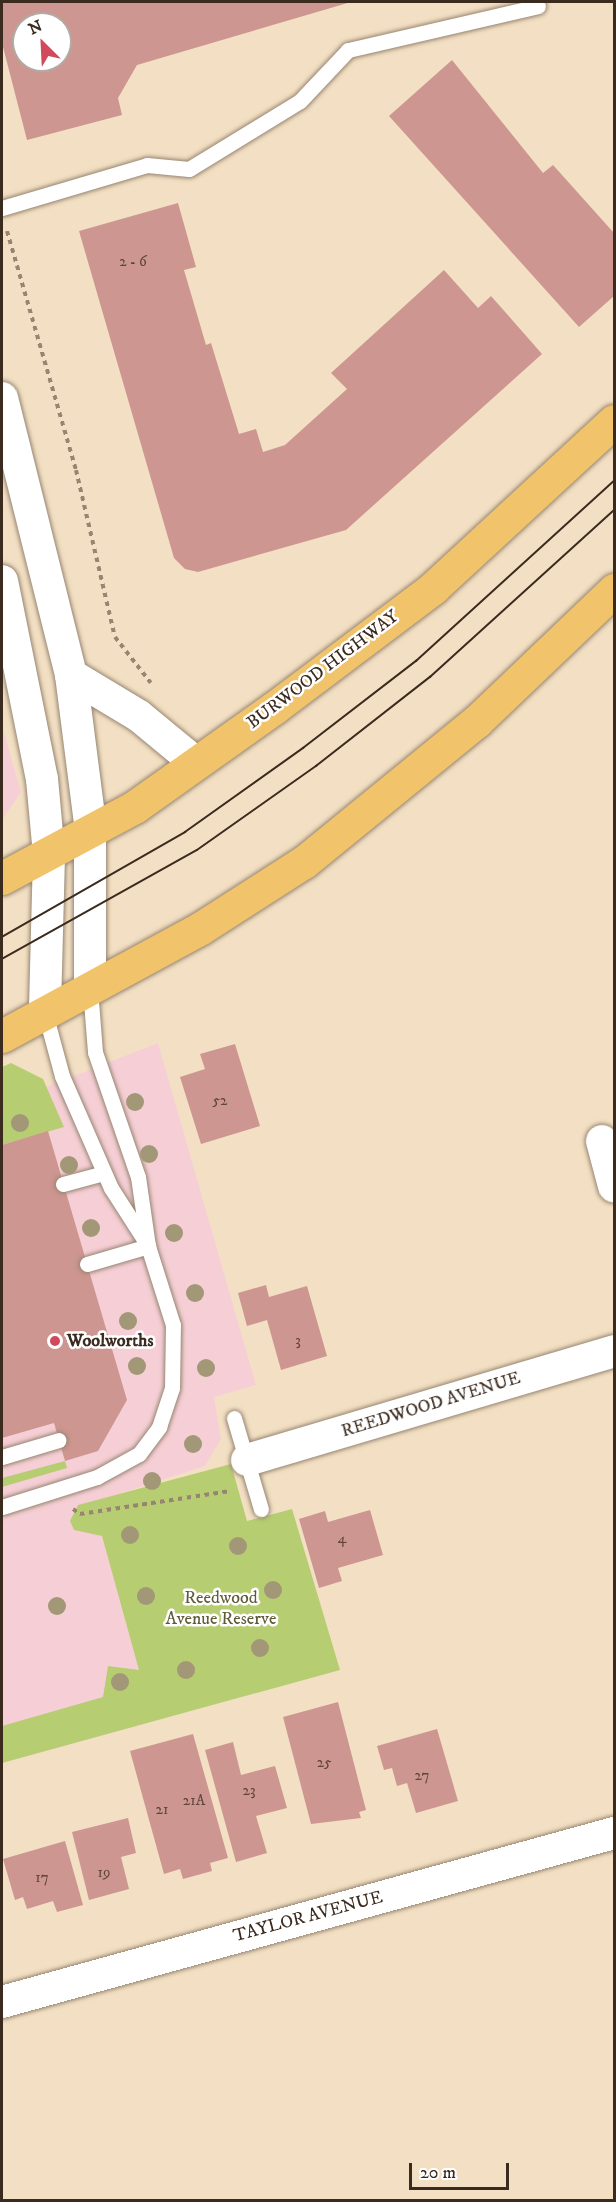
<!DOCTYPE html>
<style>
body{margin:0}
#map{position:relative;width:616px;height:2202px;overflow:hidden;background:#f3e0c4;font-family:"IM FELL DW Pica",serif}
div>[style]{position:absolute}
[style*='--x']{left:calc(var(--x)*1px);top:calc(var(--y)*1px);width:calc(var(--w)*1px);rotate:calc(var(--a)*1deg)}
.built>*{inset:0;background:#f6cfd6}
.green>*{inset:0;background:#b7cd72}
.building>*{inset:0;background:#cd9690}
.path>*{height:4px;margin-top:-2px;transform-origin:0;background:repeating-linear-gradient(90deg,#978571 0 4.5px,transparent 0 9px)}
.roads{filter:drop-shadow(0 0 2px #978571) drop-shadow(0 0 2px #978571)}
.service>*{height:15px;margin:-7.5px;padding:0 7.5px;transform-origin:7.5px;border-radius:7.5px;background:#fff}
.minor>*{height:32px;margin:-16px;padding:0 16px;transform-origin:16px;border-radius:16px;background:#fff}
.trunk>*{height:33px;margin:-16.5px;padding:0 16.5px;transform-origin:16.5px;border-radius:16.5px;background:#f1c36a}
.tram>*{height:1.5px;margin:-0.75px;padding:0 0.75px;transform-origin:0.75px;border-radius:0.75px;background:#3b2a1e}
.trees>*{width:18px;height:18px;margin:-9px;border-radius:50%;background:#a29776}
.dots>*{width:16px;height:16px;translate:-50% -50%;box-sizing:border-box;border:3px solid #fff;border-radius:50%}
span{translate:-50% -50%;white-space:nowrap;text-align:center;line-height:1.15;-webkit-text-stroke:5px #fff;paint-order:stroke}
.number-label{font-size:15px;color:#60453a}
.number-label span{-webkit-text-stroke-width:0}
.street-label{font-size:18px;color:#3b2a1e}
.poi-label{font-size:18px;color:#3b2a1e;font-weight:700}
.left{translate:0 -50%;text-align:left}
.park-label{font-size:18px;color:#605b37}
.frame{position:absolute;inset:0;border:3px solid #3b2a1e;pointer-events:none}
.north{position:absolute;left:12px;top:12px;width:60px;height:60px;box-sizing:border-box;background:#fff;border:2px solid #b1aaa5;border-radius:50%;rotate:336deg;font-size:16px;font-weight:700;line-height:24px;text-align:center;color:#3b2a1e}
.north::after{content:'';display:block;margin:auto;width:21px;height:27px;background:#d1495b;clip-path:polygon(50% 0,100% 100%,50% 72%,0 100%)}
.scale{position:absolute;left:409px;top:2163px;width:100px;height:27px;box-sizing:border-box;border:3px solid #3b2a1e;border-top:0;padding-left:8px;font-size:18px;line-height:21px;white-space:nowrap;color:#3b2a1e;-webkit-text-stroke:4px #fff;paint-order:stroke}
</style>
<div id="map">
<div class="built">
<i style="clip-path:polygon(2px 726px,21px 792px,2px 820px)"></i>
<i style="clip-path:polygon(158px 1043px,256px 1385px,214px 1397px,221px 1439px,205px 1466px,97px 1501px,158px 1720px,2px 1763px,2px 1104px)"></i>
</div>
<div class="green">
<i style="clip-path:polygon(11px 1063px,43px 1079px,64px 1127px,2px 1145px,2px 1067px)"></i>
<i style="clip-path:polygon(65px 1461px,67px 1468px,2px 1487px,2px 1478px)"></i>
<i style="clip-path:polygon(231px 1464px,247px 1521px,292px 1509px,340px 1670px,2px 1763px,2px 1726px,103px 1697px,108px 1666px,139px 1670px,102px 1536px,74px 1530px,70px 1521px,78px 1505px)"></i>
</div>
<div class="building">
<i style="clip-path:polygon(evenodd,2px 2px,351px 2px,137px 65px,118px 98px,122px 115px,27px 140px,2px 43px,2px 2px,24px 24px,60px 24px,60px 60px,24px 60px,24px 24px)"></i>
<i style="clip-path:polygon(452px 60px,543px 173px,553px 165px,614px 233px,614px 296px,579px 327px,389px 116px)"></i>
<i style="clip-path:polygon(178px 203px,196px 267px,184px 270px,206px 345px,211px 343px,239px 434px,256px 429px,263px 452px,285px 445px,347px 389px,331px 373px,444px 270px,478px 308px,491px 296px,542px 354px,346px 530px,198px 572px,185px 569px,174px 558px,79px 231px)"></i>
<i style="clip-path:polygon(235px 1044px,260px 1126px,201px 1144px,180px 1077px,205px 1069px,200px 1054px)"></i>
<i style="clip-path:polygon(48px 1131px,127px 1400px,98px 1451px,65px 1461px,54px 1423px,2px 1438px,2px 1145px)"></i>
<i style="clip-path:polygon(266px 1285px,269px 1297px,307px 1286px,327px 1356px,281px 1370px,267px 1320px,247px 1326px,238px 1293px)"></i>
<i style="clip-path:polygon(370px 1510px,383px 1555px,338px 1568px,342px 1581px,319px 1588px,299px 1519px,325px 1511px,328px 1522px)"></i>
<i style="clip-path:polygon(338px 1702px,366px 1810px,359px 1812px,361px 1818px,311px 1824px,283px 1717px)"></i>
<i style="clip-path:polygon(437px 1729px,458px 1801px,416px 1813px,407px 1783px,397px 1786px,392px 1768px,384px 1770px,377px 1746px)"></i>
<i style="clip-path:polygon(193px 1734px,228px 1858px,210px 1863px,212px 1871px,183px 1879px,180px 1869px,164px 1874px,130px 1751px)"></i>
<i style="clip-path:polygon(233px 1742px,241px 1775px,275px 1766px,287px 1808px,256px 1816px,267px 1853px,236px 1862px,205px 1750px)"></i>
<i style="clip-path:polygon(128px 1818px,136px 1853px,121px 1857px,129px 1889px,89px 1900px,72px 1832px)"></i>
<i style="clip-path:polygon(65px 1841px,83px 1905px,57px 1912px,53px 1901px,27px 1909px,23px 1897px,15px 1900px,3px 1859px)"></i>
</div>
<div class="path">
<i style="--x:7;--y:231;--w:249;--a:73.9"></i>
<i style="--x:76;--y:470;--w:171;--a:76.9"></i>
<i style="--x:115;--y:637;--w:58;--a:52"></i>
<i style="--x:73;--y:1509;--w:9;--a:36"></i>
<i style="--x:80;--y:1514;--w:152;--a:-8.7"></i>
</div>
<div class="roads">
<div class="service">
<i style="--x:2;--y:208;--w:151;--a:-16.5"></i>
<i style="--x:147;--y:165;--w:42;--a:5.4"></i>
<i style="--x:189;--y:169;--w:130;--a:-31.5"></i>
<i style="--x:300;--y:101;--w:70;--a:-46.7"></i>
<i style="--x:348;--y:50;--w:195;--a:-13"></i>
<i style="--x:45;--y:1013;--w:65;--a:74.9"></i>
<i style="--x:62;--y:1076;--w:122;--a:66.4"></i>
<i style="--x:111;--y:1188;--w:63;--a:57.3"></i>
<i style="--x:63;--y:1184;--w:42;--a:-15"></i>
<i style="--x:87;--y:1264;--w:64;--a:-16.4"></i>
<i style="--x:234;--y:1418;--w:95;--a:73.5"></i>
<i style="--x:2;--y:1457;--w:59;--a:-16.6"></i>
<i style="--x:2;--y:1507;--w:100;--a:-17.5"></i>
<i style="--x:97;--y:1477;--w:48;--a:-28.7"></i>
<i style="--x:139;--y:1454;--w:34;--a:-53"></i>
<i style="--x:159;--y:1427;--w:41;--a:-71.6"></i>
<i style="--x:172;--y:1388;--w:63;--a:-89.1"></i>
<i style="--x:173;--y:1325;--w:83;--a:-107.6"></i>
<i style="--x:148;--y:1246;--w:70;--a:-98.2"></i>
<i style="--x:138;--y:1177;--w:132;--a:-109"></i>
<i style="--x:95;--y:1052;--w:64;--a:-94.5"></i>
</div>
<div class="minor">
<i style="--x:2;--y:398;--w:285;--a:76"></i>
<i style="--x:71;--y:675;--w:149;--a:82.7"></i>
<i style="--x:90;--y:823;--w:165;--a:90"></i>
<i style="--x:2;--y:581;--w:202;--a:78.6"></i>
<i style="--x:42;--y:779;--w:76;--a:84.7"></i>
<i style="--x:49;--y:855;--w:158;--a:91.5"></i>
<i style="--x:71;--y:675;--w:79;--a:31.1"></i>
<i style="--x:139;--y:716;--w:74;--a:39.5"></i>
<i style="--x:602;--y:1141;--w:47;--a:75.1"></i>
<i style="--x:247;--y:1460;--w:383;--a:-16.5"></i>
<i style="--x:2;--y:2002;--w:635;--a:-15.44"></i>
</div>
<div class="trunk">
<i style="--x:2;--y:878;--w:152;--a:-28.2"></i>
<i style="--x:136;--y:806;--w:169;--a:-35.4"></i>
<i style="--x:274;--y:708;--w:199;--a:-37"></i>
<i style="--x:433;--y:588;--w:246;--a:-42.7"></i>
<i style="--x:2;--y:1036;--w:226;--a:-28.5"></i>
<i style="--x:201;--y:928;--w:122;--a:-32.7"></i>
<i style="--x:304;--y:862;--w:223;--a:-39.2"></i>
<i style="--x:477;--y:721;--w:190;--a:-43.7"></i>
</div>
</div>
<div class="tram">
<i style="--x:2;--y:937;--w:211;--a:-29.8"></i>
<i style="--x:185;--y:832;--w:145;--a:-35.4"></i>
<i style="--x:303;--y:748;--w:143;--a:-37.6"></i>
<i style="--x:416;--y:661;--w:268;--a:-42.3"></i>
<i style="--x:2;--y:959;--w:223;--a:-29.2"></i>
<i style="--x:197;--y:850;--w:146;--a:-35.2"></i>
<i style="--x:316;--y:766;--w:145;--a:-38"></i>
<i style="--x:430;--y:677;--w:248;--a:-42.2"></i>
</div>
<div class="trees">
<i style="left:135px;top:1102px"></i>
<i style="left:20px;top:1123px"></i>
<i style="left:149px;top:1154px"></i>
<i style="left:69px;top:1165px"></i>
<i style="left:91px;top:1228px"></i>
<i style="left:174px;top:1233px"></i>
<i style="left:195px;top:1293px"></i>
<i style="left:128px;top:1321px"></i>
<i style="left:137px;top:1366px"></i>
<i style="left:206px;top:1368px"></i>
<i style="left:193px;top:1444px"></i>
<i style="left:152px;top:1481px"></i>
<i style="left:130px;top:1535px"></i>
<i style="left:238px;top:1546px"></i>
<i style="left:273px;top:1590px"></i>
<i style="left:146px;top:1596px"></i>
<i style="left:57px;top:1606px"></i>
<i style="left:260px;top:1648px"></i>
<i style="left:186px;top:1670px"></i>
<i style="left:120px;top:1682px"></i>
</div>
<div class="dots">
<i style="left:55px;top:1341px;background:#d1495b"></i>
</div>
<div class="number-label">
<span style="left:133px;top:262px">2 - 6</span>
<span style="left:220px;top:1101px">52</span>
<span style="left:298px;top:1341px">3</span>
<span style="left:342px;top:1539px">4</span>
<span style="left:324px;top:1763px">25</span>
<span style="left:422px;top:1776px">27</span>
<span style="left:249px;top:1791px">23</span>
<span style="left:194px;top:1801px">21A</span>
<span style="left:162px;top:1810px">21</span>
<span style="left:104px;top:1873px">19</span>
<span style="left:42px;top:1878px">17</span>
</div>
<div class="street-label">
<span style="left:323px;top:670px;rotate:-37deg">BURWOOD HIGHWAY</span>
<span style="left:431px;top:1405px;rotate:-17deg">REEDWOOD AVENUE</span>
<span style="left:308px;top:1917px;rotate:-15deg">TAYLOR AVENUE</span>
</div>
<div class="poi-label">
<span class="left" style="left:67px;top:1341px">Woolworths</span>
</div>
<div class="park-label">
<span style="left:221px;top:1609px">Reedwood<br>Avenue Reserve</span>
</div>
<div class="frame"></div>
<div class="north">N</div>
<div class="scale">20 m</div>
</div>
